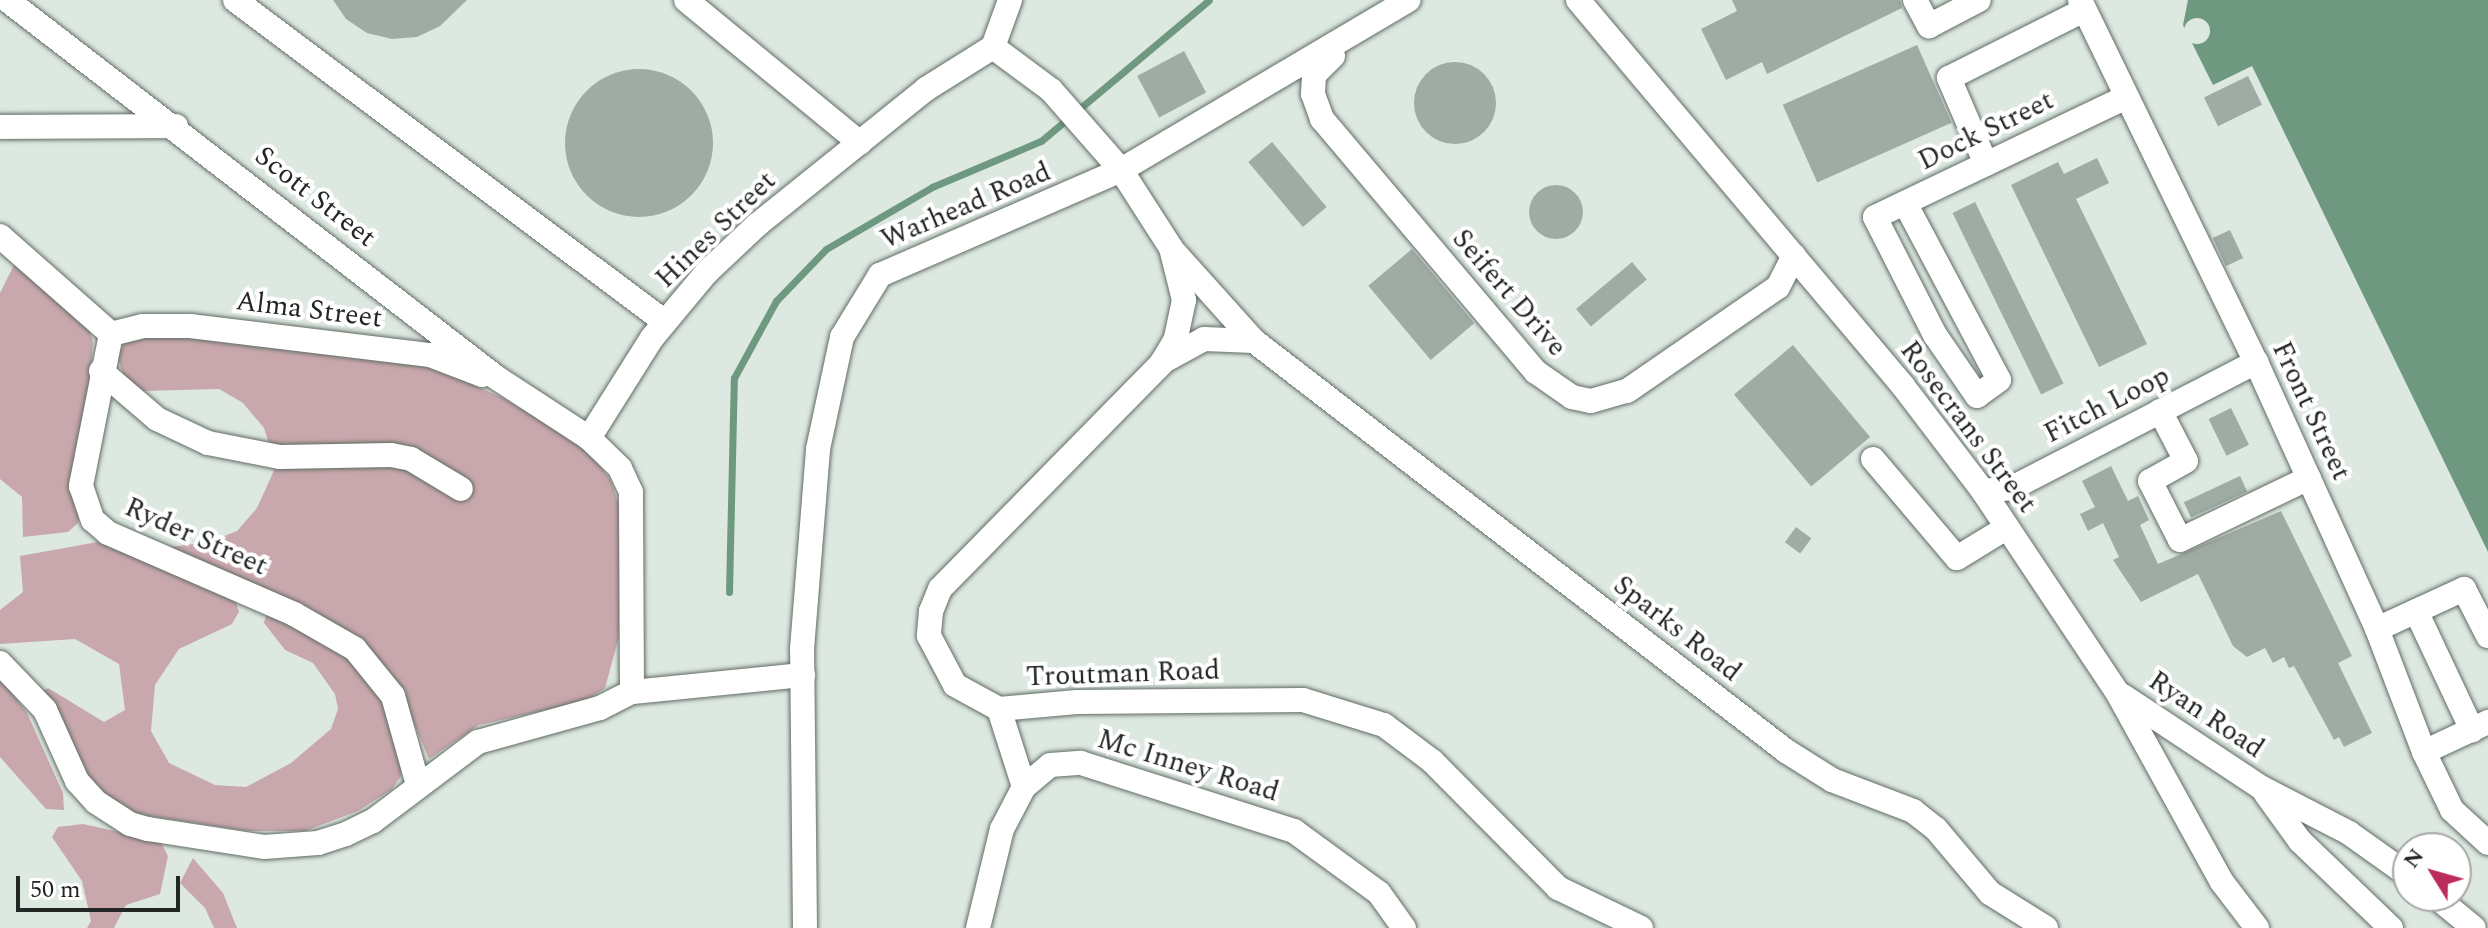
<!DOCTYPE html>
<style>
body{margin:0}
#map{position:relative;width:2488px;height:928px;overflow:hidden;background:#dce8e0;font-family:Spectral,serif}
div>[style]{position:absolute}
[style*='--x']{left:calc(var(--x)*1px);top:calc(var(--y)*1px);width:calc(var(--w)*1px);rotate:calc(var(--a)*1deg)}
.green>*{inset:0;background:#c9a8ad}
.water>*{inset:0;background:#6e9980}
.pier>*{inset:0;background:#dce8e0}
.round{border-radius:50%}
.stream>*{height:7px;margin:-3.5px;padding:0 3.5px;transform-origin:3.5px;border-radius:3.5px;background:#6e9980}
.building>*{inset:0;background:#9faba4;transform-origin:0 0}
.roads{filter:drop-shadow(0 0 2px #616c65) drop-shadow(0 0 2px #616c65)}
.minor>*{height:24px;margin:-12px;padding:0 12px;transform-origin:12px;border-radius:12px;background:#fff}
span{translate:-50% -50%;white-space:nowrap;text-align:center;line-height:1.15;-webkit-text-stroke:8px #fff;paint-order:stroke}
.street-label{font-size:28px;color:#222624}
.north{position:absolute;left:2392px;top:832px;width:80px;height:80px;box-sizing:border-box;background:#fff;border:2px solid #a7a8a7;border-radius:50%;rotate:307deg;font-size:22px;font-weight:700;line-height:32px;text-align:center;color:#222624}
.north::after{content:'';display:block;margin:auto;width:28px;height:36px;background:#bb2c5a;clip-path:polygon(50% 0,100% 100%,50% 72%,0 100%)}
.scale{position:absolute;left:16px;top:876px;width:164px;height:36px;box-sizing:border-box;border:4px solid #222624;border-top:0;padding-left:10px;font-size:24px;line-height:28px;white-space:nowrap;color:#222624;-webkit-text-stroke:6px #fff;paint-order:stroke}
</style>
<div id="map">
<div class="green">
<i style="clip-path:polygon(15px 263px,87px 322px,93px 342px,78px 523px,68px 532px,23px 537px,22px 497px,0 479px,0 293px)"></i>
<i style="clip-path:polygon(141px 333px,383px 355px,440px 370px,503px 398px,560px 432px,595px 459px,611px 481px,619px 505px,619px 637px,605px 688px,586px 701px,479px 725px,429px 759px,398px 686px,162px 548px,209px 542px,237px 531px,257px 508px,276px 466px,264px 428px,243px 403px,219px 389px,143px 391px,126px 383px,117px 356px,128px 338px)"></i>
<i style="clip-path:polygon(103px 541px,235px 600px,239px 612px,232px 624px,179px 649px,155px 685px,151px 731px,169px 763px,215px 785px,246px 787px,291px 763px,331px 729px,338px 709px,335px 694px,313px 663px,285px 650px,264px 623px,267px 611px,337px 648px,371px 678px,389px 706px,400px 747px,401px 776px,392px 789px,358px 811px,305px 831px,248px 831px,135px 814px,103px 803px,41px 692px,48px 688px,104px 722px,125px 710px,119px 664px,75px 639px,0 644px,0 610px,23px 592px,20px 556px)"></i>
<i style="clip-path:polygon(0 677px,27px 713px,63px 793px,64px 810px,46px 809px,0 757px)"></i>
<i style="clip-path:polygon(83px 824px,160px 841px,168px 856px,160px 894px,126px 905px,114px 928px,87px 928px,91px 921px,82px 881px,52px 837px,58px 827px)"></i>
<i style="clip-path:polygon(193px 858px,223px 893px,237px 928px,214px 928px,205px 908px,180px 883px)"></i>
</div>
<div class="water">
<i style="clip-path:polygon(2188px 0,2488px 0,2488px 552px,2252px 66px,2213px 85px,2183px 25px)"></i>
</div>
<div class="pier">
<i class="round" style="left:2184px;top:18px;width:26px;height:26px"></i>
</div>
<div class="stream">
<i style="--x:729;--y:592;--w:214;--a:-88.7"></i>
<i style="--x:734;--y:378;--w:88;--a:-61.4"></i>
<i style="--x:776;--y:301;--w:72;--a:-46.1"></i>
<i style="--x:826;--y:249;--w:123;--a:-30.3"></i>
<i style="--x:932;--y:187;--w:118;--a:-22.9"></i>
<i style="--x:1041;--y:141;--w:219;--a:-40"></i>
</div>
<div class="building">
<i style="clip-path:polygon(333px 0,467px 0,440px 26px,417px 37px,392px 39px,367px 33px,346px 19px)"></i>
<i style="clip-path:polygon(1732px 0,1900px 0,1902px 8px,1767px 74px,1762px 62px,1726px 80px,1701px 29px,1737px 11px)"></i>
<i style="left:1917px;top:45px;width:85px;height:147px;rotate:66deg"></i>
<i style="left:1184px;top:51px;width:47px;height:53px;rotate:62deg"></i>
<i class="round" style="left:1414px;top:62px;width:82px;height:82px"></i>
<i class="round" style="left:565px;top:69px;width:148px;height:148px"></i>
<i style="left:2248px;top:76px;width:32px;height:49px;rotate:64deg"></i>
<i style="left:1272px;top:142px;width:85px;height:31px;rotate:50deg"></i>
<i style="clip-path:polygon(2097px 158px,2109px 183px,2076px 199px,2147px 344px,2099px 367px,2011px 185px,2058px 162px,2064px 174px)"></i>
<i class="round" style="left:1529px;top:185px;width:54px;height:54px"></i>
<i style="left:1975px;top:202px;width:202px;height:25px;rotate:64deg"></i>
<i style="left:2230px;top:230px;width:31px;height:19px;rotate:65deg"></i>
<i style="left:1412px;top:249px;width:97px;height:57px;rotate:50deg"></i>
<i style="left:1632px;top:262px;width:23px;height:73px;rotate:50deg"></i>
<i style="left:1793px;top:345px;width:120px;height:77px;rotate:50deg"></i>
<i style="left:2231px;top:408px;width:41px;height:25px;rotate:64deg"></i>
<i style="clip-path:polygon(2111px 466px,2128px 501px,2138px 496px,2149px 520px,2140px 525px,2158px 564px,2281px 511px,2352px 656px,2338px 663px,2372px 733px,2344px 747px,2339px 737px,2334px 740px,2294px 666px,2289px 668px,2284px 657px,2273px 663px,2265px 648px,2247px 657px,2233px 646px,2198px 574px,2141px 602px,2113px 560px,2119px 557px,2103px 523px,2088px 531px,2080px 514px,2095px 507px,2082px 481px)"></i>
<i style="left:2240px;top:476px;width:17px;height:62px;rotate:65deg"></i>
<i style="left:1796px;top:527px;width:19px;height:19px;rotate:36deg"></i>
</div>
<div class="roads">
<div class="minor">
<i style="--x:235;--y:0;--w:537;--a:36.83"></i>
<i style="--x:686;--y:0;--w:225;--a:39.4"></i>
<i style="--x:1578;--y:0;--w:505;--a:49.9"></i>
<i style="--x:1903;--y:386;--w:132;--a:52.7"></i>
<i style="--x:1983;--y:491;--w:242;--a:56.3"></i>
<i style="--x:2117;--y:692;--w:217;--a:61.1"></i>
<i style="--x:2222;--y:882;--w:58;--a:52.7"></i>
<i style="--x:1915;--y:0;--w:30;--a:62"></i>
<i style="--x:1929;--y:26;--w:56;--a:-27.5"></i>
<i style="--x:2080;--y:0;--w:403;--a:64.1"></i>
<i style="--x:2256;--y:362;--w:293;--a:65.6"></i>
<i style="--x:2377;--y:629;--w:132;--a:69.1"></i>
<i style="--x:2424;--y:752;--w:64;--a:64.2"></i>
<i style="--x:2452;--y:810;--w:49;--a:42.5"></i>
<i style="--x:993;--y:47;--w:72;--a:36.6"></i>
<i style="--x:1051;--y:90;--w:106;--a:48.8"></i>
<i style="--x:1121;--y:170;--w:93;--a:57.3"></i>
<i style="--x:1171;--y:248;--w:54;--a:76"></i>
<i style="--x:1184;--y:300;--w:40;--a:102"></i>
<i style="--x:1176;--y:339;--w:29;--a:121"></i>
<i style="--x:1161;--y:364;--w:315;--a:134.5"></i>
<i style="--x:940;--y:589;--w:24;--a:112"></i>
<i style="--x:931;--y:611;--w:25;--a:95"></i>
<i style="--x:929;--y:636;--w:55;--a:62"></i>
<i style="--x:955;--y:685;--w:50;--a:28.6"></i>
<i style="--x:999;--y:709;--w:78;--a:-5.1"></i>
<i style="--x:1077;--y:702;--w:226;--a:-0.5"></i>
<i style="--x:1303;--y:700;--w:85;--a:17.2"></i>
<i style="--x:1384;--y:725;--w:60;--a:36.9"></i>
<i style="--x:1432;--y:761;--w:179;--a:45.2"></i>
<i style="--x:1558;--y:888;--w:92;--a:25.7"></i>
<i style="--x:1333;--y:56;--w:27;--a:135"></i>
<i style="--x:1314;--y:75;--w:19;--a:93"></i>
<i style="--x:1313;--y:94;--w:27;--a:70"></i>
<i style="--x:1322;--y:119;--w:331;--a:49.8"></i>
<i style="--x:1536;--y:372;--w:44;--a:34.8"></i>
<i style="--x:1572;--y:397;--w:19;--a:12"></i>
<i style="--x:1591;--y:401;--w:37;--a:-16"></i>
<i style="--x:1627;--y:391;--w:183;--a:-34.6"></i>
<i style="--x:1778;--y:287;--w:35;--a:-63"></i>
<i style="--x:0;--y:127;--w:176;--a:-0.3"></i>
<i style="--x:1986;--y:164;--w:94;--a:-113.3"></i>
<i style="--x:1949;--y:78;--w:151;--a:-26.7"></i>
<i style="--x:1905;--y:203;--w:200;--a:62"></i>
<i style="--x:1999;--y:380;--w:27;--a:144"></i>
<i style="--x:1977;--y:396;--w:74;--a:-124.5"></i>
<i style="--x:1935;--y:335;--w:132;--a:-117"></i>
<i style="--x:1875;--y:217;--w:276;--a:-25.5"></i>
<i style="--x:0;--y:236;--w:148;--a:41.4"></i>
<i style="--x:1175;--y:253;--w:118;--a:48.1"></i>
<i style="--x:111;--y:334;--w:155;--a:101.2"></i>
<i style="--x:81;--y:486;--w:36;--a:71"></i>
<i style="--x:93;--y:520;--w:20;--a:41"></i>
<i style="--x:108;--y:533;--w:203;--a:23.5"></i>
<i style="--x:294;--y:614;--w:70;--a:29.8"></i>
<i style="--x:355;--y:649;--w:60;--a:51"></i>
<i style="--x:393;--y:696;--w:92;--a:74.3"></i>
<i style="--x:111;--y:334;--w:32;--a:-14"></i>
<i style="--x:142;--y:326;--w:48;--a:0"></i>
<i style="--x:190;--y:326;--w:242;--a:6.9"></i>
<i style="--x:430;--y:355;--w:56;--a:21"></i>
<i style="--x:1162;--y:362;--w:48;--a:-28.7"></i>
<i style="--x:1204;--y:339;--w:50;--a:2.3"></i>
<i style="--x:1254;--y:341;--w:672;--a:37.62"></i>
<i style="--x:1786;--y:751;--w:54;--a:32.2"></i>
<i style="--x:1832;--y:780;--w:87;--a:20.9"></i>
<i style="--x:1913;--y:811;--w:29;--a:38"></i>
<i style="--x:1936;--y:829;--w:84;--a:49.8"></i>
<i style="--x:1990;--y:893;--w:66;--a:32"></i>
<i style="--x:101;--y:371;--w:74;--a:40.6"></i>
<i style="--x:157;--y:419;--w:56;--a:25.2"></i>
<i style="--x:208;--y:443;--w:73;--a:11"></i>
<i style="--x:280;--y:457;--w:111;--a:-1"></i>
<i style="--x:391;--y:455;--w:20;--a:11"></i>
<i style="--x:411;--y:459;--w:58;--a:31"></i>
<i style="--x:2160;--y:411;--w:56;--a:62.5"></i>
<i style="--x:2186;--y:461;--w:41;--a:150.9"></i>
<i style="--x:2150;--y:481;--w:66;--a:63"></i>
<i style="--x:2180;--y:540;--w:143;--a:-25.7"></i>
<i style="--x:589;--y:438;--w:118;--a:-57.8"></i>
<i style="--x:652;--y:338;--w:86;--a:-50.2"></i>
<i style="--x:707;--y:272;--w:69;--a:-43.2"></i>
<i style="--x:757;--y:225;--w:217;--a:-38.8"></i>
<i style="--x:926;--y:89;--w:79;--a:-32.1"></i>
<i style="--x:993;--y:47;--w:50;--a:-70.1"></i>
<i style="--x:1873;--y:459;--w:130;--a:49.7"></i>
<i style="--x:1957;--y:558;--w:57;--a:-31.5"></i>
<i style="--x:1983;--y:491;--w:29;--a:-6"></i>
<i style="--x:2012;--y:488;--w:275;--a:-27.3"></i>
<i style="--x:2416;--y:611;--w:132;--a:64.8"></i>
<i style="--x:2377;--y:629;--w:96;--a:-24.7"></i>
<i style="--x:2464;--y:589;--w:53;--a:62.9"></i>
<i style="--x:0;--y:663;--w:65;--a:46.2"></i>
<i style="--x:45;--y:710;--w:78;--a:65.7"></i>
<i style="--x:77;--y:781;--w:28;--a:48"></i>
<i style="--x:96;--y:802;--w:40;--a:32.9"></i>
<i style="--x:130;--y:824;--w:19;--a:16"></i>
<i style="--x:148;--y:829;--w:117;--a:8.8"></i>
<i style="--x:264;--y:847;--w:54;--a:-4.2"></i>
<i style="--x:318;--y:843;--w:29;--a:-18"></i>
<i style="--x:346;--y:834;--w:30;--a:-26"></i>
<i style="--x:373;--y:821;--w:131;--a:-37"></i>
<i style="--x:478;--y:742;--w:127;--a:-15.6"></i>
<i style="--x:600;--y:708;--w:36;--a:-27"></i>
<i style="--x:632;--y:692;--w:200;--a:-90.3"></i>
<i style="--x:631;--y:492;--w:26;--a:-115"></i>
<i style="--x:620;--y:468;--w:43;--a:-135.9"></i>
<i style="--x:589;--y:438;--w:110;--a:-146.9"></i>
<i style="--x:497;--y:378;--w:619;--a:-142.35"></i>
<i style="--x:632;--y:692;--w:172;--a:-5.7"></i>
<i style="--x:2123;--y:696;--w:167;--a:33.5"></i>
<i style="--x:2262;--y:788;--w:98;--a:27.3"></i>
<i style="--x:2349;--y:833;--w:72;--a:35.4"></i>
<i style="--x:999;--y:709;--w:82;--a:72.2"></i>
<i style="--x:2424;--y:752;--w:71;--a:-25.1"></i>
<i style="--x:2266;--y:794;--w:58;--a:54.1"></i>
<i style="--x:2300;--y:841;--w:126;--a:43.7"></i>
<i style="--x:2435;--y:896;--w:50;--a:39.4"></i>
<i style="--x:805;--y:928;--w:279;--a:-90.6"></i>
<i style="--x:802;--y:649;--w:201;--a:-85.4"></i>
<i style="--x:818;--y:449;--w:115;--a:-77.9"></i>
<i style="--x:842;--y:337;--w:73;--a:-58.5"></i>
<i style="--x:880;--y:275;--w:263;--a:-23.5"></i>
<i style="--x:1121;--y:170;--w:334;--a:-30.6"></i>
<i style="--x:978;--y:928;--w:102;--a:-76.4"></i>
<i style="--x:1002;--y:829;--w:47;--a:-62.4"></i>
<i style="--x:1024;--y:787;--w:34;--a:-40"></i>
<i style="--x:1050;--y:765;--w:31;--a:-4"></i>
<i style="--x:1081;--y:763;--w:224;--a:17.7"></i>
<i style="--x:1294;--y:831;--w:105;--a:36.1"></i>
<i style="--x:1379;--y:893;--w:43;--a:54.5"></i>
</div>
</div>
<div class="street-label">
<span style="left:1986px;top:131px;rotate:-26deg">Dock Street</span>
<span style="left:315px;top:197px;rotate:38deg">Scott Street</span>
<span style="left:966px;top:206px;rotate:-23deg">Warhead Road</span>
<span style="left:716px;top:230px;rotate:-44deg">Hines Street</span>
<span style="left:1509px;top:293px;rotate:49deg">Seifert Drive</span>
<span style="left:309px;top:310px;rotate:7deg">Alma Street</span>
<span style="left:2107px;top:405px;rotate:-27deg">Fitch Loop</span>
<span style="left:2311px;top:411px;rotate:65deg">Front Street</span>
<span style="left:1968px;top:427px;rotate:53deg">Rosecrans Street</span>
<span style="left:196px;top:537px;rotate:24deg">Ryder Street</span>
<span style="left:1677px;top:629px;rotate:38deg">Sparks Road</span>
<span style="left:1123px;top:674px;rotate:-2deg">Troutman Road</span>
<span style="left:2206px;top:715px;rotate:34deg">Ryan Road</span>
<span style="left:1188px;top:766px;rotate:17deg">Mc Inney Road</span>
</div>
<div class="north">N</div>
<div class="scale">50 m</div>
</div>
